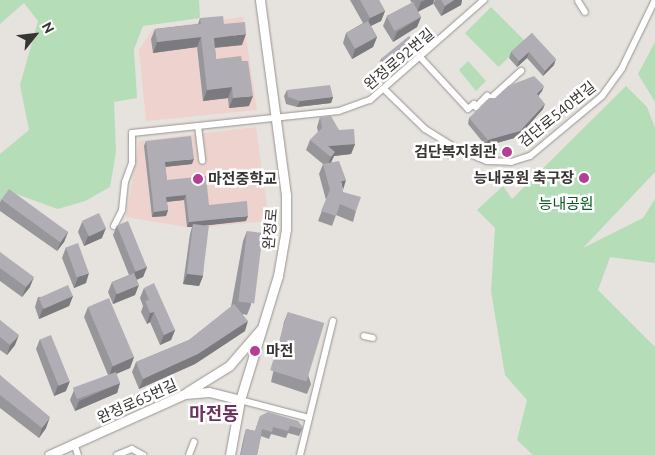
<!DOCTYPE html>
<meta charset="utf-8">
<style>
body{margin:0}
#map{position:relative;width:655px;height:455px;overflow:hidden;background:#e6e2dd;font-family:Ubuntu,"Noto Sans KR",sans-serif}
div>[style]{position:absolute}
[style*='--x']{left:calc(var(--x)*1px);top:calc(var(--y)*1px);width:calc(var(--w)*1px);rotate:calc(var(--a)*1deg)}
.education>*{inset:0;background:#edd2ce}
.green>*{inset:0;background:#b5ddb8;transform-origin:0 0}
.roads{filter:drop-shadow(0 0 1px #97938e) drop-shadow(0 0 1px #97938e)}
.minor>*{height:6px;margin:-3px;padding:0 3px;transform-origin:3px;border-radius:3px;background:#fff}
.tertiary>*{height:9px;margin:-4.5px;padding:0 4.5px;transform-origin:4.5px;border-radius:4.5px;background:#fff}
.secondary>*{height:9px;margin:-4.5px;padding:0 4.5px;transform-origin:4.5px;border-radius:4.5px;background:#fff}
.wall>*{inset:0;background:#97969b}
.shaded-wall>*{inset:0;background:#7b7a7e}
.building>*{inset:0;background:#b0aeb4;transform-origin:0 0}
.dots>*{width:14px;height:14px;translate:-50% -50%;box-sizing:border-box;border:2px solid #fff;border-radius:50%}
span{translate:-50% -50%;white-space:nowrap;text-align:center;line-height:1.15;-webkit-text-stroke:5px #fff;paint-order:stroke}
.street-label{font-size:15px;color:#383634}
.poi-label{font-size:15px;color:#383634;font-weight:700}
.right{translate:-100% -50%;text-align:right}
.left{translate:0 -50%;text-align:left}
.park-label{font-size:15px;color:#09571f}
.quarter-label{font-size:18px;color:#6d325c;font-weight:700}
.north{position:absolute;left:10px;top:10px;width:50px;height:50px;-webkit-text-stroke:4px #fff;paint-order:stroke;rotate:61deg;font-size:14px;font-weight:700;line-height:20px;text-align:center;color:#383634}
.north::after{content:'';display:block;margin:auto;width:18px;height:22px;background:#383634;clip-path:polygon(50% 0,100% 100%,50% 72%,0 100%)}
</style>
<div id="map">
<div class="education">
<i style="clip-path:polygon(243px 17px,257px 110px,146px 121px,139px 50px,153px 29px)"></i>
<i style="clip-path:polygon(256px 127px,269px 221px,192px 228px,126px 217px,139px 141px)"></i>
</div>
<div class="green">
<i style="clip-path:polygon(0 0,199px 0,200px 18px,143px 26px,134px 49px,137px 98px,114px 102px,116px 152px,110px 187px,85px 201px,58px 209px,13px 193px,0 200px,0 154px,29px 130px,20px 85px,38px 21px,24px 3px,0 24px)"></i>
<i style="left:491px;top:7px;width:48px;height:37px;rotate:45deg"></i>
<i style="clip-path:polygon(655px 42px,655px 102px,638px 74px)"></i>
<i style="clip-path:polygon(468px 61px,486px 81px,476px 91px,459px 70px)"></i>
<i style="clip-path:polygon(626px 86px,647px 107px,655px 128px,655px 172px,583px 248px,643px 218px,655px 199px,655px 263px,610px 257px,598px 290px,655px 347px,655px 455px,533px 455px,517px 440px,527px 400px,505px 375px,491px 291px,495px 228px,477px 210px,503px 186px,512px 199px)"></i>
</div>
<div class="roads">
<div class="minor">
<i style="--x:578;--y:1;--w:13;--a:58"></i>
<i style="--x:421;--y:58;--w:69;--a:47.3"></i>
<i style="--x:468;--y:109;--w:8;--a:-40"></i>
<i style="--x:474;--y:104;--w:4;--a:56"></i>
<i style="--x:476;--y:107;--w:16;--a:-45"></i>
<i style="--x:487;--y:96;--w:4;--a:45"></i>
<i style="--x:490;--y:99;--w:42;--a:-42.1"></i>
<i style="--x:385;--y:90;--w:56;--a:44.3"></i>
<i style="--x:425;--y:129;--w:36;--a:32"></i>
<i style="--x:455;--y:148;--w:35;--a:22"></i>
<i style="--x:487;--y:161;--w:24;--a:2"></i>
<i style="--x:511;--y:162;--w:20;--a:-18"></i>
<i style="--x:530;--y:156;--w:94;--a:-39.8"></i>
<i style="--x:602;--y:96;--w:34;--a:-54"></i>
<i style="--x:622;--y:68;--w:76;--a:-64.1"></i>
<i style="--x:198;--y:126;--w:35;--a:83"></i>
<i style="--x:114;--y:226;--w:18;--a:-63"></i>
<i style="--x:122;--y:210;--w:28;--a:-84"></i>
<i style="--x:125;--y:182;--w:20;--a:-70"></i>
<i style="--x:132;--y:163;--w:30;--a:-90"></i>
<i style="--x:132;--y:133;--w:208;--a:-6.1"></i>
<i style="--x:339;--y:111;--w:33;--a:-20"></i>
<i style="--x:370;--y:100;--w:152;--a:-41.3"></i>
<i style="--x:364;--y:336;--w:9;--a:13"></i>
<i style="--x:240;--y:400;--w:71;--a:14.6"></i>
<i style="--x:74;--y:443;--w:13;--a:72"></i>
<i style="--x:117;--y:455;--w:16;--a:-22"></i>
<i style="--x:132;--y:449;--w:13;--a:29"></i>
<i style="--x:189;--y:455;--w:14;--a:-69"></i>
<i style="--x:300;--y:455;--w:138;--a:-76.2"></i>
</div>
<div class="tertiary">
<i style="--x:187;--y:392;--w:49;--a:-31.8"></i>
<i style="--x:229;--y:366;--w:48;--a:-49.3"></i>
<i style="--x:49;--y:455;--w:149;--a:-24.2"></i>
<i style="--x:185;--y:394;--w:24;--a:-5"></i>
<i style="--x:209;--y:392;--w:32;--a:14"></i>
</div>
<div class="secondary">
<i style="--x:230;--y:455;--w:56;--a:-79.7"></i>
<i style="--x:240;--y:400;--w:130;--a:-73"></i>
<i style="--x:278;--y:276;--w:48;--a:-80.3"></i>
<i style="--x:286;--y:229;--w:34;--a:-90"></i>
<i style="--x:286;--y:195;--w:197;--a:-97.6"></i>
</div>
</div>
<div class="wall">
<i style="clip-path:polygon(350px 0,379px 0,385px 11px,381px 21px,371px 26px,377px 37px,373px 47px,352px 59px,343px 43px,346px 33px,363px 23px)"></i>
<i style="clip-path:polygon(410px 0,434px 0,433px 4px,418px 12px,421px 17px,417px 27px,393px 42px,383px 26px,387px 16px,412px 3px)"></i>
<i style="clip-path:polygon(435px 0,462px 0,461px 5px,441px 16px,433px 3px)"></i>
<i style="clip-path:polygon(200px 18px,224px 24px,242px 45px,215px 48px,216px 59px,249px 106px,229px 108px,228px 98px,203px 101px,197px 47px,153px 53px,151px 39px,155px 29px,198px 24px)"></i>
<i style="clip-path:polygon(532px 33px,554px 65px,543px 76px,527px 58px,517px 67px,509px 58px,511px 52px)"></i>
<i style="clip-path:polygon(414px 53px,387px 77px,378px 66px,381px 59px)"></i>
<i style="clip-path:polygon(287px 90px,333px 97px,331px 103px,297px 107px,286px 104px,284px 96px)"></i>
<i style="clip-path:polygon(542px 91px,538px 96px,543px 109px,518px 137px,486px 146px,468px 124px,469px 118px,495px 98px)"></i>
<i style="clip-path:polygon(320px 117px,339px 130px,355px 144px,351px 154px,334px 156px,331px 163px,343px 192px,356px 211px,353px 222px,336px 215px,332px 226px,318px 221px,326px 200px,319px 174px,323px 164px,306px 150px,310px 140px,318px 132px,317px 127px)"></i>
<i style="clip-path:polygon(146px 141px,192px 164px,165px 167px,167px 180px,209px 205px,246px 221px,206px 225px,203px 276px,199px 286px,183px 284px,190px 234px,192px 227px,187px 227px,184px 200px,167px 202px,168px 210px,166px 216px,152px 217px,144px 146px)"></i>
<i style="clip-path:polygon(1px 199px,68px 232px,64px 242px,57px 251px,0 211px,0 203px)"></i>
<i style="clip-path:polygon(82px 222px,102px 238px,84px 246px,78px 232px)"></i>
<i style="clip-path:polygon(117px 225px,147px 267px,143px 277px,137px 279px,135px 295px,113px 304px,108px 292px,112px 282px,129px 275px,113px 235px)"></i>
<i style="clip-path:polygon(247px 231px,251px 305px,247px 315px,243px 314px,245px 331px,195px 364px,139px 389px,132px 372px,136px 362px,189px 340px,231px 307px,243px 241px)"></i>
<i style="clip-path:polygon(66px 247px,86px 283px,74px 288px,62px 258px)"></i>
<i style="clip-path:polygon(0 252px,30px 287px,22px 297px,0 281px)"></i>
<i style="clip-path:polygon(144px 288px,175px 330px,171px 340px,160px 345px,150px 322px,147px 324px,141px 312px,143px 306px,140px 298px)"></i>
<i style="clip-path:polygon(73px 296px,69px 306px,39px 319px,35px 307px,38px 297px)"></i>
<i style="clip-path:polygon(88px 307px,134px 357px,130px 368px,116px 374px,120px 383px,117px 393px,75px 411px,70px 400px,74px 390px,108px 375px,84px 317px)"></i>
<i style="clip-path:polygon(288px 312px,311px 384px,307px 394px,271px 382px,284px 322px)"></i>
<i style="clip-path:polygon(0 320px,15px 345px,7px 355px,0 350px)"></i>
<i style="clip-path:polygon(40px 339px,66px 391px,54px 396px,36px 349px)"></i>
<i style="clip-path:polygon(0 375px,46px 428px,39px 438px,0 408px)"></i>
<i style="clip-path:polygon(260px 416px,303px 427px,299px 436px,288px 433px,286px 438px,271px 434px,269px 439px,261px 436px,257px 455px,240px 455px,244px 436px,246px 429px,255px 431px)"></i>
</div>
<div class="shaded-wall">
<i style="clip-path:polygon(425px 0,434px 0,433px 4px,417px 12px,421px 2px)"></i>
<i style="clip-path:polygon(454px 0,462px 0,461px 5px,441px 16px,445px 6px)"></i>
<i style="clip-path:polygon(385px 11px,381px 21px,366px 28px,370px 18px)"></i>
<i style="clip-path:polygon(421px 17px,417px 27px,393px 42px,397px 32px)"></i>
<i style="clip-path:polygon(246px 34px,242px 45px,210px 48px,214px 38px)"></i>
<i style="clip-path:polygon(201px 37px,197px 47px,153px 53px,157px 42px)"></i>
<i style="clip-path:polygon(377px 37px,373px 47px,352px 59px,355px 49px)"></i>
<i style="clip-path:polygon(417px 46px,414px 53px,387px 77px,389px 70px)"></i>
<i style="clip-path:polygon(529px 52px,527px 58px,517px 67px,519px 61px)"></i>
<i style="clip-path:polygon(556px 59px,554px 65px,543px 76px,545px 71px)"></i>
<i style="clip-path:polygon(544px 86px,542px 91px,535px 100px,537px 94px)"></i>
<i style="clip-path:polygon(232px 87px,228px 98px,203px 101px,207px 90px)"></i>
<i style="clip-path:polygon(253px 96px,249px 106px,229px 108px,233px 98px)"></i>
<i style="clip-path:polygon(333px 97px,331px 103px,297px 107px,300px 101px)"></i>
<i style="clip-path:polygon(545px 104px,543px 109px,518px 137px,486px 146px,488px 140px)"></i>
<i style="clip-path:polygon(355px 144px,351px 154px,334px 156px,331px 162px,327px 167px,331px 157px,328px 146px)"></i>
<i style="clip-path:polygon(194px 159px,192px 164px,163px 167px,165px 162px)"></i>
<i style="clip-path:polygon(346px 180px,343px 190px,341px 181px)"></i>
<i style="clip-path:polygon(186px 195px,184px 200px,164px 202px,166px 197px)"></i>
<i style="clip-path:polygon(168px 210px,166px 216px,152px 217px,154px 212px)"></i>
<i style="clip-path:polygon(248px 216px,246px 221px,193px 227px,193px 224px,192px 227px,187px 227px,189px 222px)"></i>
<i style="clip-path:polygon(106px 228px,102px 238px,84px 246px,88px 236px)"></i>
<i style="clip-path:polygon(68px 232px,64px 242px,57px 251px,61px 241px)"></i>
<i style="clip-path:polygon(147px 267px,143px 277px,132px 282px,135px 271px)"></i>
<i style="clip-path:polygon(89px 273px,86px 283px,74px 288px,78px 277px)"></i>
<i style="clip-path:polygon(187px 274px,203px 276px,199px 286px,183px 284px)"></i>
<i style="clip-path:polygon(34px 277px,30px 287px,22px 297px,26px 287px)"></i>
<i style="clip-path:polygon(139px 285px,135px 295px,113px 304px,116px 294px)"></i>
<i style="clip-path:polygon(73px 296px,69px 306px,39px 319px,43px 308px)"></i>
<i style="clip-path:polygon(154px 312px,150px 322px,147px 324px,150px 313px)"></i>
<i style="clip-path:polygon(248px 321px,245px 331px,195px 364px,139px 389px,143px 379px)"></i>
<i style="clip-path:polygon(175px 330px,171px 340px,160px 345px,164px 335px)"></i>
<i style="clip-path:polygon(19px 335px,15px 345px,7px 355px,10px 345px)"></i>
<i style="clip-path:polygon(134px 357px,130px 368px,109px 377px,112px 367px)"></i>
<i style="clip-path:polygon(70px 381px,66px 391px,54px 396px,58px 385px)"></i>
<i style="clip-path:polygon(120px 383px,117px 393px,75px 411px,79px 401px)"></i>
<i style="clip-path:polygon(50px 417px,46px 428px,39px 438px,42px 428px)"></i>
</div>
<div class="building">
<i style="clip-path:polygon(360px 0,379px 0,385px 11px,370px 18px)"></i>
<i style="clip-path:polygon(441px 0,454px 0,445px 6px)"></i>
<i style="left:413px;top:2px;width:17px;height:30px;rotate:62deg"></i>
<i style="clip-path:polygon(223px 16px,224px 24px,245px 22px,246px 34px,214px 38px,216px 59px,241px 56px,242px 61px,248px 61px,253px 96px,233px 98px,232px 87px,207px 90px,201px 37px,157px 42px,155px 29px,201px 24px,200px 18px)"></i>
<i style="left:368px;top:21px;width:18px;height:25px;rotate:61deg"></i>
<i style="clip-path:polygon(532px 33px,556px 59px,545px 71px,529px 52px,519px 61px,511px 52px)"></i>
<i style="left:409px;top:36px;width:13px;height:36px;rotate:51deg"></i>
<i style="clip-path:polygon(534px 76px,544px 86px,537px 94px,545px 104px,520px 131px,488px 140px,469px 118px,489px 98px,495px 98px,508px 86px)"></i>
<i style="clip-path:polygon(330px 85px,333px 97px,300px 101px,288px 97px,287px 90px)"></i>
<i style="clip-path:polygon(331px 116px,339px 130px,354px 129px,355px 144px,328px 146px,335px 152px,331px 157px,310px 140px,322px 128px,320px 117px)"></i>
<i style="clip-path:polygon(191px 136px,194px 159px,165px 162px,167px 180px,206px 176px,209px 205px,247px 201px,248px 216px,189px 222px,186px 195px,166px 197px,168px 210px,154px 212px,146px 141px)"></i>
<i style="clip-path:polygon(339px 161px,346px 180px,341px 181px,343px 192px,361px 197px,356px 211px,340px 204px,336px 216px,321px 211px,330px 190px,323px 164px)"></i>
<i style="left:9px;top:189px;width:73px;height:13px;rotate:36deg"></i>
<i style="left:99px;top:213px;width:17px;height:19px;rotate:65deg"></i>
<i style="left:128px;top:221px;width:50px;height:12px;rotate:68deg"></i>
<i style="left:193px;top:224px;width:16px;height:50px;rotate:7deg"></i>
<i style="left:247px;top:231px;width:16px;height:71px;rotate:7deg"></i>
<i style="left:78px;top:243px;width:32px;height:13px;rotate:70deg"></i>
<i style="clip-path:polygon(0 252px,34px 277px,26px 287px,0 268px)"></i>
<i style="left:134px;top:273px;width:13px;height:24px;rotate:67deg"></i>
<i style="clip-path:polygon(154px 283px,175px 330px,164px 335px,154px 312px,150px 313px,145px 301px,149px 300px,144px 288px)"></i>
<i style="left:68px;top:285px;width:12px;height:32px;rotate:66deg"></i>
<i style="left:109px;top:298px;width:64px;height:23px;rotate:67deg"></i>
<i style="clip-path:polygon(234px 304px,248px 321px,198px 354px,143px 379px,136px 362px,189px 340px)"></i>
<i style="left:288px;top:312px;width:38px;height:61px;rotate:17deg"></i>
<i style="clip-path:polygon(0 320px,19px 335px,10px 345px,0 337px)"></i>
<i style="left:51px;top:335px;width:50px;height:12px;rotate:68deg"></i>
<i style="left:116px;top:372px;width:12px;height:46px;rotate:70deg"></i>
<i style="clip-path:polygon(0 375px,50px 417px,42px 428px,0 395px)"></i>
<i style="clip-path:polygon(268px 412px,298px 421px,303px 427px,302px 429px,290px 426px,288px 431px,273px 427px,272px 432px,262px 429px,257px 455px,241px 455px,246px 429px,255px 431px,260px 416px)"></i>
</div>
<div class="dots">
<i style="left:507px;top:152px;background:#b43e96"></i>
<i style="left:584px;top:178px;background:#b43e96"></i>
<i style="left:198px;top:179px;background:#b43e96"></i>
<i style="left:255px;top:351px;background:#b43e96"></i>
</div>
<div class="street-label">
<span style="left:399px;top:59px;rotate:-40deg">완정로92번길</span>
<span style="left:557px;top:114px;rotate:-39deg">검단로540번길</span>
<span style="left:270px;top:229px;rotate:-85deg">완정로</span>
<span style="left:137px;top:401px;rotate:-24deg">완정로65번길</span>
</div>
<div class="poi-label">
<span class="right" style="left:497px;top:152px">검단복지회관</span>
<span class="right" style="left:574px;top:178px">능내공원 축구장</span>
<span class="left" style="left:208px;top:179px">마전중학교</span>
<span class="left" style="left:266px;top:351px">마전</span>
</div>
<div class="park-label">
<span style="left:566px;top:204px">능내공원</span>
</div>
<div class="quarter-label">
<span style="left:214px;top:413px">마전동</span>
</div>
<div class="north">N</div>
</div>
